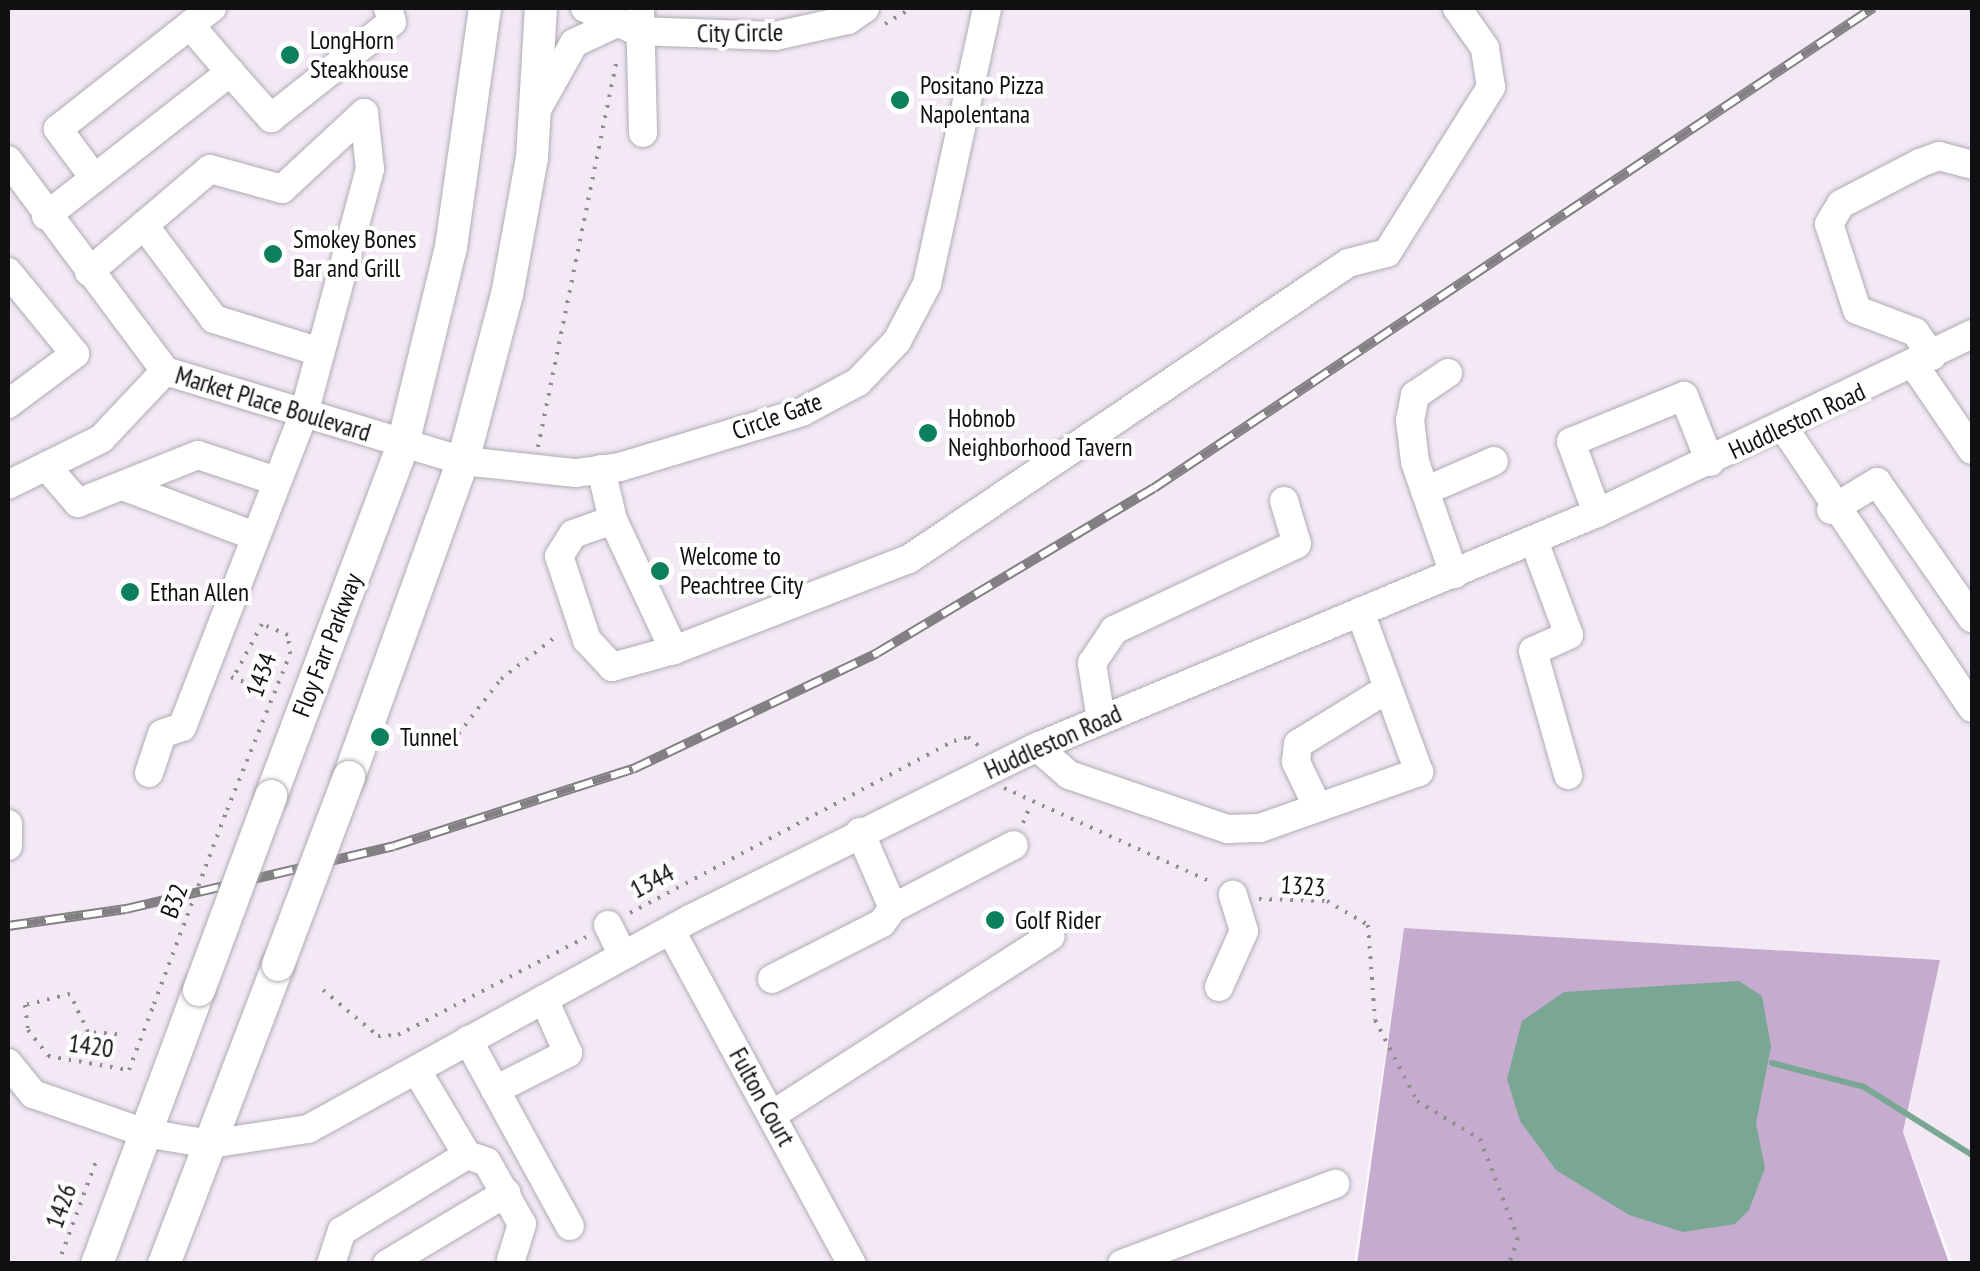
<!DOCTYPE html>
<style>
body{margin:0}
#map{position:relative;width:1980px;height:1271px;overflow:hidden;background:#fcf7fd;font-family:"PT Sans Narrow",sans-serif}
div>[style]{position:absolute}
[style*='--x']{left:calc(var(--x)*1px);top:calc(var(--y)*1px);width:calc(var(--w)*1px);rotate:calc(var(--a)*1deg)}
.built>*{inset:0;background:#f2e9f5}
.forest>*{inset:0;background:#c5abce}
.water>*{inset:0;background:#7aa793}
.stream>*{height:6px;margin:-3px;padding:0 3px;transform-origin:3px;border-radius:3px;background:#7aa793}
.path>*{height:4px;margin-top:-2px;transform-origin:0;background:repeating-linear-gradient(90deg,#8f8c90 0 2.5px,transparent 0 10.5px)}
.roads{filter:drop-shadow(0 0 2px #b0acb2) drop-shadow(0 0 2px #b0acb2)}
.minor>*{height:28px;margin:-14px;padding:0 14px;transform-origin:14px;border-radius:14px;background:#fff}
.major>*{height:32px;margin:-16px;padding:0 16px;transform-origin:16px;border-radius:16px;background:#fff}
.rail>*{height:10px;margin-top:-5px;transform-origin:0;background:repeating-linear-gradient(90deg,#fff 0 19px,#838084 0 38px);box-sizing:border-box;border-block:2px solid #838084}
.path-bridge>*{height:4px;margin-top:-2px;transform-origin:0;background:repeating-linear-gradient(90deg,#8f8c90 0 2.5px,transparent 0 10.5px)}
.bridges{filter:drop-shadow(0 0 2px #b0acb2) drop-shadow(0 0 2px #b0acb2)}
.major-bridge>*{height:32px;margin:-16px;padding:0 16px;transform-origin:16px;border-radius:16px;background:#fff}
.dots>*{width:28px;height:28px;translate:-50% -50%;box-sizing:border-box;border:5px solid #fff;border-radius:50%}
span{translate:-50% -50%;white-space:nowrap;text-align:center;line-height:1.15;-webkit-text-stroke:8px #fff;paint-order:stroke}
.street-label{font-size:25px;color:#100f11}
.poi-label{font-size:25px;color:#100f11}
.left{translate:0 -50%;text-align:left}
.frame{position:absolute;inset:0;border:10px solid #100f11;pointer-events:none}
</style>
<div id="map">
<div class="built">
<i style="clip-path:polygon(8px 8px,1972px 8px,1972px 1263px,1953px 1263px,1903px 1132px,1939px 960px,1404px 928px,1354px 1263px,8px 1263px)"></i>
</div>
<div class="forest">
<i style="clip-path:polygon(1404px 928px,1940px 960px,1903px 1132px,1949px 1263px,1357px 1264px)"></i>
</div>
<div class="water">
<i style="clip-path:polygon(1739px 981px,1762px 996px,1771px 1047px,1756px 1123px,1765px 1168px,1749px 1210px,1735px 1224px,1683px 1232px,1629px 1215px,1556px 1170px,1520px 1121px,1507px 1079px,1522px 1021px,1564px 992px)"></i>
</div>
<div class="stream">
<i style="--x:1772;--y:1063;--w:95;--a:14.6"></i>
<i style="--x:1864;--y:1087;--w:128;--a:32.2"></i>
</div>
<div class="path">
<i style="--x:885;--y:24;--w:31;--a:-31"></i>
<i style="--x:538;--y:447;--w:391;--a:-78.5"></i>
<i style="--x:231;--y:677;--w:20;--a:20"></i>
<i style="--x:409;--y:748;--w:43;--a:-7.9"></i>
<i style="--x:452;--y:742;--w:80;--a:-52.1"></i>
<i style="--x:501;--y:679;--w:72;--a:-37.7"></i>
<i style="--x:1004;--y:788;--w:230;--a:24.4"></i>
<i style="--x:227;--y:810;--w:168;--a:-68"></i>
<i style="--x:290;--y:654;--w:19;--a:-96"></i>
<i style="--x:288;--y:635;--w:28;--a:-157"></i>
<i style="--x:262;--y:624;--w:61;--a:118.2"></i>
<i style="--x:1023;--y:823;--w:21;--a:-67"></i>
<i style="--x:1259;--y:899;--w:68;--a:1.7"></i>
<i style="--x:1327;--y:901;--w:48;--a:30.3"></i>
<i style="--x:1368;--y:925;--w:95;--a:85.8"></i>
<i style="--x:1375;--y:1020;--w:91;--a:62.6"></i>
<i style="--x:1417;--y:1101;--w:74;--a:31.1"></i>
<i style="--x:1480;--y:1139;--w:106;--a:69"></i>
<i style="--x:1518;--y:1238;--w:28;--a:109"></i>
<i style="--x:630;--y:913;--w:367;--a:-28"></i>
<i style="--x:954;--y:741;--w:15;--a:-16"></i>
<i style="--x:968;--y:737;--w:19;--a:39"></i>
<i style="--x:323;--y:990;--w:72;--a:39.9"></i>
<i style="--x:378;--y:1036;--w:20;--a:-3"></i>
<i style="--x:398;--y:1035;--w:212;--a:-27.5"></i>
<i style="--x:117;--y:1034;--w:29;--a:-176"></i>
<i style="--x:88;--y:1032;--w:42;--a:-115.3"></i>
<i style="--x:70;--y:994;--w:46;--a:166.3"></i>
<i style="--x:25;--y:1005;--w:25;--a:83"></i>
<i style="--x:28;--y:1030;--w:33;--a:52"></i>
<i style="--x:48;--y:1056;--w:82;--a:9.8"></i>
<i style="--x:129;--y:1070;--w:71;--a:-69.3"></i>
<i style="--x:58;--y:1264;--w:110;--a:-69.7"></i>
</div>
<div class="roads">
<div class="minor">
<i style="--x:585;--y:8;--w:57;--a:23.9"></i>
<i style="--x:637;--y:31;--w:138;--a:2.1"></i>
<i style="--x:775;--y:36;--w:75;--a:-12.4"></i>
<i style="--x:848;--y:20;--w:21;--a:-35"></i>
<i style="--x:640;--y:8;--w:125;--a:88.6"></i>
<i style="--x:190;--y:25;--w:62;--a:49.6"></i>
<i style="--x:539;--y:106;--w:72;--a:-60.9"></i>
<i style="--x:574;--y:43;--w:40;--a:-25"></i>
<i style="--x:8;--y:160;--w:263;--a:53.3"></i>
<i style="--x:165;--y:371;--w:311;--a:16.8"></i>
<i style="--x:463;--y:461;--w:114;--a:6.1"></i>
<i style="--x:576;--y:473;--w:44;--a:-7.8"></i>
<i style="--x:620;--y:467;--w:190;--a:-16.8"></i>
<i style="--x:802;--y:412;--w:64;--a:-28.2"></i>
<i style="--x:858;--y:382;--w:57;--a:-46.4"></i>
<i style="--x:897;--y:341;--w:64;--a:-62.2"></i>
<i style="--x:927;--y:284;--w:282;--a:-77.7"></i>
<i style="--x:94;--y:178;--w:61;--a:-126.3"></i>
<i style="--x:58;--y:129;--w:196;--a:-38.2"></i>
<i style="--x:46;--y:216;--w:234;--a:-38"></i>
<i style="--x:230;--y:72;--w:62;--a:48.3"></i>
<i style="--x:271;--y:118;--w:154;--a:-38.4"></i>
<i style="--x:392;--y:22;--w:15;--a:-106"></i>
<i style="--x:144;--y:225;--w:117;--a:53.3"></i>
<i style="--x:214;--y:319;--w:111;--a:17.3"></i>
<i style="--x:8;--y:272;--w:106;--a:50.7"></i>
<i style="--x:75;--y:354;--w:84;--a:143.3"></i>
<i style="--x:89;--y:272;--w:159;--a:-40.4"></i>
<i style="--x:210;--y:169;--w:75;--a:15.5"></i>
<i style="--x:282;--y:189;--w:112;--a:-42.8"></i>
<i style="--x:364;--y:113;--w:56;--a:83.9"></i>
<i style="--x:370;--y:169;--w:253;--a:105.1"></i>
<i style="--x:304;--y:413;--w:337;--a:111.2"></i>
<i style="--x:182;--y:727;--w:21;--a:161"></i>
<i style="--x:162;--y:734;--w:41;--a:108.4"></i>
<i style="--x:1932;--y:356;--w:29;--a:-125"></i>
<i style="--x:1915;--y:332;--w:62;--a:-159.2"></i>
<i style="--x:1857;--y:310;--w:90;--a:-108"></i>
<i style="--x:1829;--y:224;--w:23;--a:-59"></i>
<i style="--x:1841;--y:204;--w:89;--a:-27.4"></i>
<i style="--x:1920;--y:163;--w:20;--a:-20"></i>
<i style="--x:1939;--y:156;--w:34;--a:15"></i>
<i style="--x:1914;--y:365;--w:103;--a:55.7"></i>
<i style="--x:1448;--y:373;--w:40;--a:146"></i>
<i style="--x:1415;--y:395;--w:25;--a:101"></i>
<i style="--x:1410;--y:420;--w:42;--a:83.2"></i>
<i style="--x:1415;--y:462;--w:119;--a:70.8"></i>
<i style="--x:1784;--y:428;--w:337;--a:56.1"></i>
<i style="--x:46;--y:466;--w:49;--a:49.1"></i>
<i style="--x:78;--y:503;--w:129;--a:-21.8"></i>
<i style="--x:198;--y:455;--w:82;--a:18.4"></i>
<i style="--x:601;--y:469;--w:52;--a:76.8"></i>
<i style="--x:613;--y:520;--w:144;--a:64.9"></i>
<i style="--x:674;--y:650;--w:252;--a:-21.2"></i>
<i style="--x:909;--y:559;--w:529;--a:-33.99"></i>
<i style="--x:1348;--y:263;--w:40;--a:-14.4"></i>
<i style="--x:1387;--y:253;--w:196;--a:-57.9"></i>
<i style="--x:1491;--y:87;--w:39;--a:-99"></i>
<i style="--x:1485;--y:48;--w:49;--a:-125"></i>
<i style="--x:8;--y:485;--w:104;--a:-26.3"></i>
<i style="--x:101;--y:439;--w:93;--a:-46.7"></i>
<i style="--x:125;--y:487;--w:136;--a:20.7"></i>
<i style="--x:1425;--y:491;--w:75;--a:-23.5"></i>
<i style="--x:1831;--y:510;--w:54;--a:-31.3"></i>
<i style="--x:1877;--y:482;--w:166;--a:55.1"></i>
<i style="--x:1597;--y:513;--w:76;--a:-110.1"></i>
<i style="--x:1571;--y:442;--w:122;--a:-22.2"></i>
<i style="--x:1684;--y:396;--w:71;--a:68.5"></i>
<i style="--x:613;--y:520;--w:42;--a:160.7"></i>
<i style="--x:573;--y:534;--w:26;--a:122"></i>
<i style="--x:559;--y:556;--w:89;--a:71.6"></i>
<i style="--x:587;--y:640;--w:37;--a:47"></i>
<i style="--x:612;--y:667;--w:64;--a:-15.3"></i>
<i style="--x:1534;--y:541;--w:100;--a:69.6"></i>
<i style="--x:1569;--y:635;--w:39;--a:156"></i>
<i style="--x:1533;--y:651;--w:129;--a:74.2"></i>
<i style="--x:1101;--y:720;--w:58;--a:-99"></i>
<i style="--x:1092;--y:663;--w:40;--a:-56"></i>
<i style="--x:1114;--y:630;--w:202;--a:-25.2"></i>
<i style="--x:1297;--y:544;--w:45;--a:-106.8"></i>
<i style="--x:1037;--y:747;--w:43;--a:41.2"></i>
<i style="--x:1069;--y:775;--w:168;--a:18.8"></i>
<i style="--x:1228;--y:829;--w:32;--a:-2"></i>
<i style="--x:1260;--y:828;--w:169;--a:-19.4"></i>
<i style="--x:1419;--y:772;--w:171;--a:-110.2"></i>
<i style="--x:1316;--y:804;--w:47;--a:-115.5"></i>
<i style="--x:1296;--y:762;--w:18;--a:-84"></i>
<i style="--x:1298;--y:744;--w:105;--a:-31.7"></i>
<i style="--x:8;--y:824;--w:22;--a:90"></i>
<i style="--x:893;--y:908;--w:136;--a:-27.5"></i>
<i style="--x:608;--y:925;--w:34;--a:64"></i>
<i style="--x:671;--y:931;--w:379;--a:61.5"></i>
<i style="--x:772;--y:979;--w:123;--a:-27"></i>
<i style="--x:882;--y:923;--w:19;--a:-54"></i>
<i style="--x:893;--y:908;--w:83;--a:-113.5"></i>
<i style="--x:1219;--y:987;--w:61;--a:-65.9"></i>
<i style="--x:1244;--y:931;--w:38;--a:-107"></i>
<i style="--x:468;--y:1040;--w:212;--a:61.3"></i>
<i style="--x:8;--y:1063;--w:40;--a:51"></i>
<i style="--x:33;--y:1094;--w:119;--a:19.2"></i>
<i style="--x:145;--y:1133;--w:66;--a:9.6"></i>
<i style="--x:210;--y:1144;--w:99;--a:-8.7"></i>
<i style="--x:308;--y:1129;--w:438;--a:-28.8"></i>
<i style="--x:692;--y:918;--w:385;--a:-26.4"></i>
<i style="--x:1037;--y:747;--w:607;--a:-22.68"></i>
<i style="--x:1597;--y:513;--w:416;--a:-25.5"></i>
<i style="--x:417;--y:1071;--w:98;--a:59.2"></i>
<i style="--x:495;--y:1090;--w:82;--a:-26.9"></i>
<i style="--x:568;--y:1053;--w:59;--a:-114"></i>
<i style="--x:772;--y:1115;--w:331;--a:-32.7"></i>
<i style="--x:331;--y:1264;--w:35;--a:-72"></i>
<i style="--x:342;--y:1231;--w:146;--a:-31.3"></i>
<i style="--x:467;--y:1155;--w:21;--a:19"></i>
<i style="--x:487;--y:1162;--w:71;--a:60.6"></i>
<i style="--x:522;--y:1224;--w:38;--a:107"></i>
<i style="--x:387;--y:1264;--w:139;--a:-30.8"></i>
<i style="--x:1122;--y:1264;--w:228;--a:-20.6"></i>
</div>
<div class="major">
<i style="--x:349;--y:777;--w:336;--a:-70.2"></i>
<i style="--x:463;--y:461;--w:172;--a:-75.2"></i>
<i style="--x:507;--y:295;--w:139;--a:-79.7"></i>
<i style="--x:532;--y:158;--w:150;--a:-86.6"></i>
<i style="--x:271;--y:796;--w:376;--a:-69.4"></i>
<i style="--x:403;--y:444;--w:203;--a:-76.3"></i>
<i style="--x:451;--y:247;--w:241;--a:-81.9"></i>
<i style="--x:97;--y:1264;--w:292;--a:-69.6"></i>
<i style="--x:164;--y:1264;--w:320;--a:-69.1"></i>
</div>
</div>
<div class="rail">
<i style="--x:8;--y:926;--w:119;--a:-8.2"></i>
<i style="--x:126;--y:909;--w:275;--a:-13.2"></i>
<i style="--x:394;--y:846;--w:251;--a:-17.9"></i>
<i style="--x:633;--y:769;--w:270;--a:-25.4"></i>
<i style="--x:877;--y:653;--w:322;--a:-30.8"></i>
<i style="--x:1154;--y:488;--w:865;--a:-33.73"></i>
</div>
<div class="path-bridge">
<i style="--x:154;--y:1004;--w:207;--a:-69.4"></i>
</div>
<div class="bridges">
<div class="major-bridge">
<i style="--x:278;--y:965;--w:201;--a:-69.3"></i>
<i style="--x:199;--y:990;--w:207;--a:-69.6"></i>
</div>
</div>
<div class="dots">
<i style="left:290px;top:55px;background:#0c7f5d"></i>
<i style="left:900px;top:100px;background:#0c7f5d"></i>
<i style="left:273px;top:254px;background:#0c7f5d"></i>
<i style="left:928px;top:433px;background:#0c7f5d"></i>
<i style="left:660px;top:571px;background:#0c7f5d"></i>
<i style="left:130px;top:592px;background:#0c7f5d"></i>
<i style="left:380px;top:737px;background:#0c7f5d"></i>
<i style="left:995px;top:920px;background:#0c7f5d"></i>
</div>
<div class="street-label">
<span style="left:740px;top:33px;rotate:-1deg">City Circle</span>
<span style="left:273px;top:404px;rotate:17deg">Market Place Boulevard</span>
<span style="left:777px;top:416px;rotate:-20deg">Circle Gate</span>
<span style="left:1797px;top:421px;rotate:-25deg">Huddleston Road</span>
<span style="left:327px;top:645px;rotate:-69deg">Floy Farr Parkway</span>
<span style="left:261px;top:675px;rotate:-70deg">1434</span>
<span style="left:1053px;top:742px;rotate:-24deg">Huddleston Road</span>
<span style="left:652px;top:881px;rotate:-28deg">1344</span>
<span style="left:1303px;top:886px;rotate:4deg">1323</span>
<span style="left:174px;top:901px;rotate:-69deg">B32</span>
<span style="left:91px;top:1046px;rotate:8deg">1420</span>
<span style="left:762px;top:1097px;rotate:61deg">Fulton Court</span>
<span style="left:61px;top:1206px;rotate:-70deg">1426</span>
</div>
<div class="poi-label">
<span class="left" style="left:310px;top:55px">LongHorn<br>Steakhouse</span>
<span class="left" style="left:920px;top:100px">Positano Pizza<br>Napolentana</span>
<span class="left" style="left:293px;top:254px">Smokey Bones<br>Bar and Grill</span>
<span class="left" style="left:948px;top:433px">Hobnob<br>Neighborhood Tavern</span>
<span class="left" style="left:680px;top:571px">Welcome to<br>Peachtree City</span>
<span class="left" style="left:150px;top:592px">Ethan Allen</span>
<span class="left" style="left:400px;top:737px">Tunnel</span>
<span class="left" style="left:1015px;top:920px">Golf Rider</span>
</div>
<div class="frame"></div>
</div>
